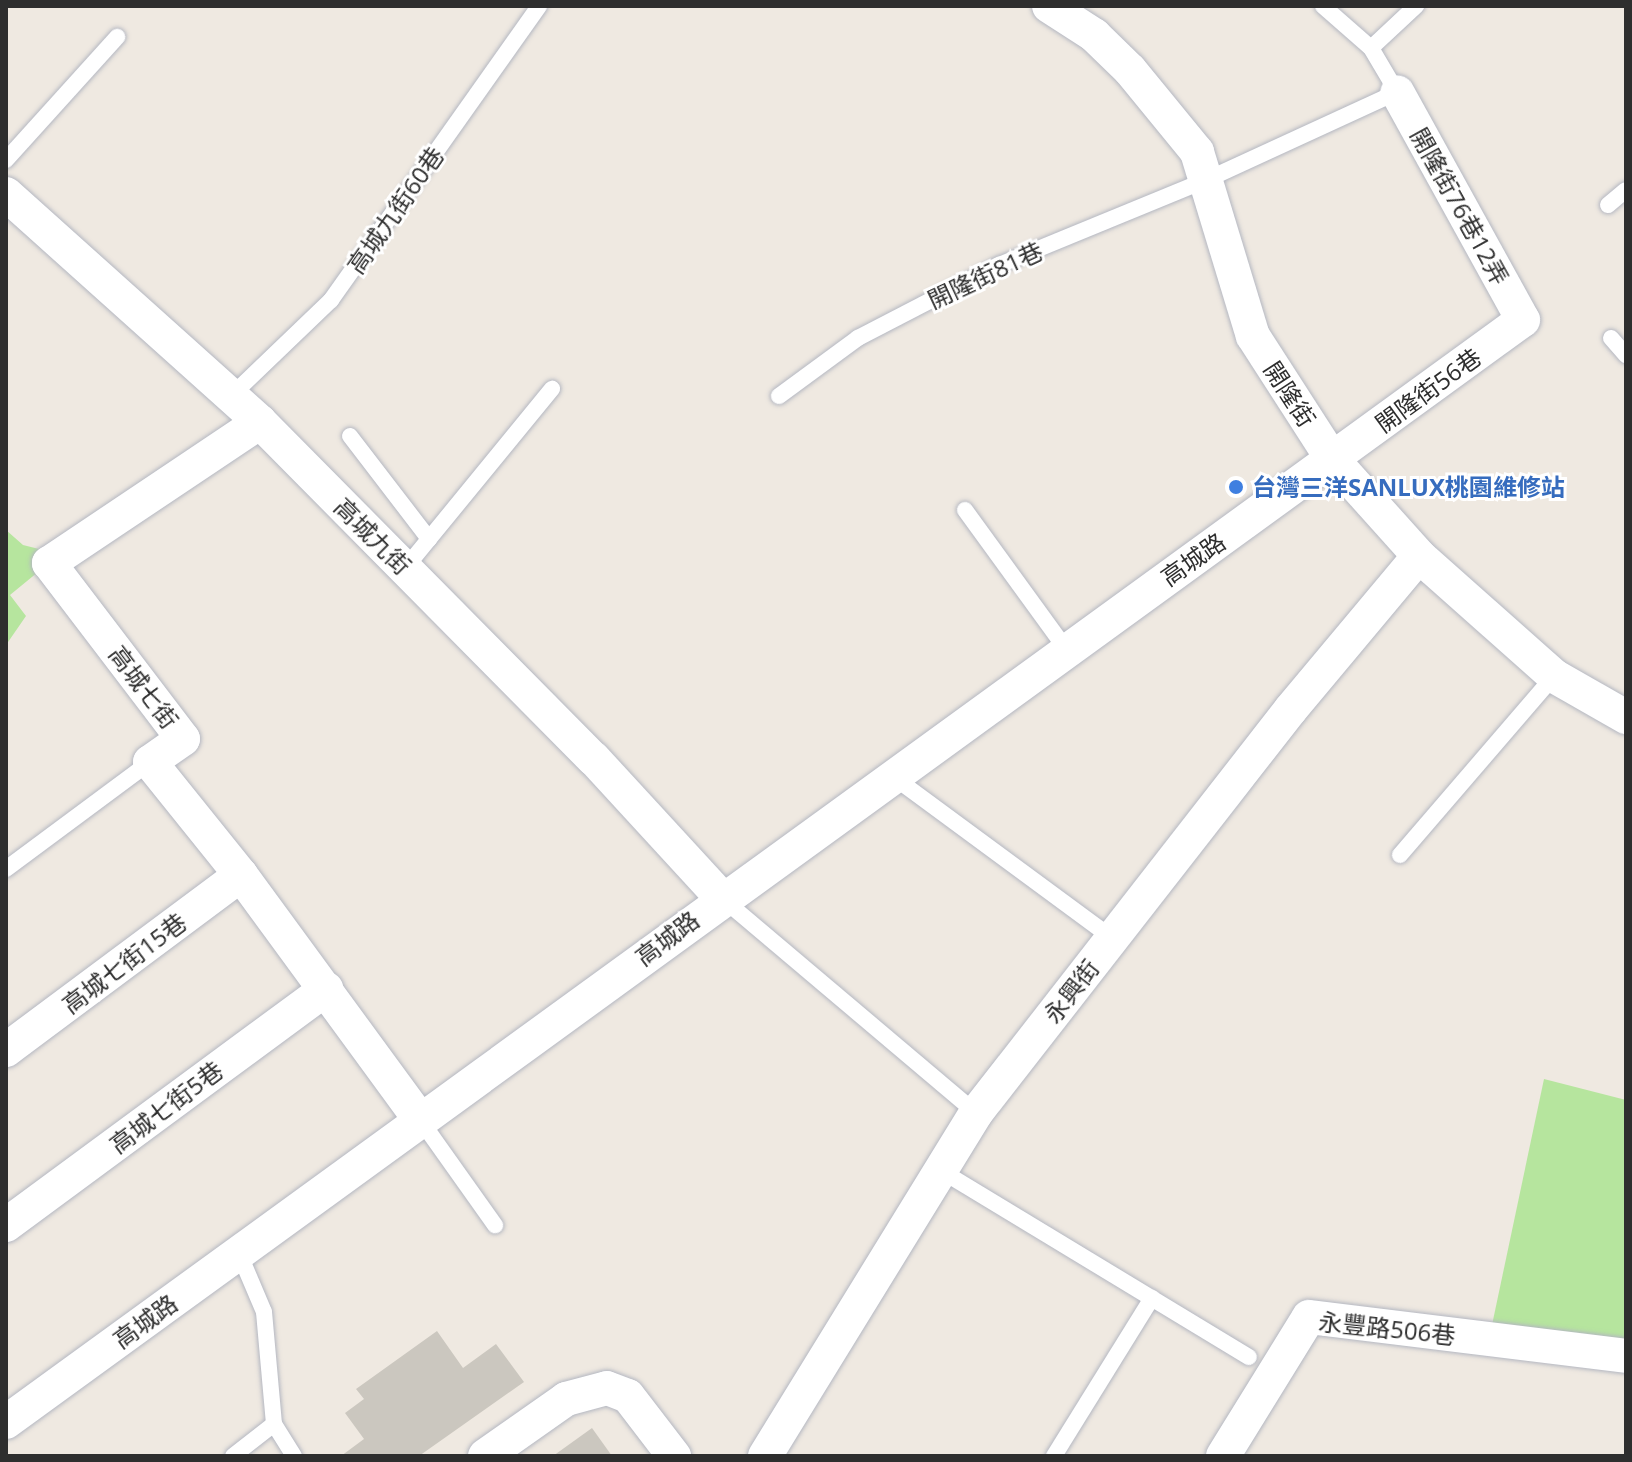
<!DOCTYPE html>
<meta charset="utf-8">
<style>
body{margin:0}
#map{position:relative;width:1632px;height:1462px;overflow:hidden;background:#efe9e1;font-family:"Open Sans","Noto Sans TC",sans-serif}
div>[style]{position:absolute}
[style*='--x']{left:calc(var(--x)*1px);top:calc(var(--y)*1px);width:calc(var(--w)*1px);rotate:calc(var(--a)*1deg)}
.green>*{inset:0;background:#b6e59e}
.building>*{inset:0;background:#cbc7bf}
.roads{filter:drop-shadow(0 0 2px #b4b7c1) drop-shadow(0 0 2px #b4b7c1)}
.lane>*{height:16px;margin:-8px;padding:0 8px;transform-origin:8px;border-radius:8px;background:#fff}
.street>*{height:34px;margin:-17px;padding:0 17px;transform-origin:17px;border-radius:17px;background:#fff}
.dots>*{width:22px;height:22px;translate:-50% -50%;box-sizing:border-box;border:4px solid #fff;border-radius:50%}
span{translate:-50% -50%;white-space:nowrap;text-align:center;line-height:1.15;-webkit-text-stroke:6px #fff;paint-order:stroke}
.street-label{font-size:24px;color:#2e2e2e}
.shop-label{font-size:24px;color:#366cbe;font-weight:700}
.left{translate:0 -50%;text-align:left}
.frame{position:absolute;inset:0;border:8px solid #2e2e2e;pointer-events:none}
</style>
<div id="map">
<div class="green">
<i style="clip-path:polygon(6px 530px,23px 545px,43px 550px,38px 572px,10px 595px,26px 616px,6px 645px)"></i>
<i style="clip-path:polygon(1544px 1079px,1626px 1100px,1626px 1343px,1492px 1325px)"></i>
</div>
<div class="building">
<i style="clip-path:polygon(437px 1331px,463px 1368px,496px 1344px,524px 1382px,419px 1456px,341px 1456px,364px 1439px,345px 1413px,364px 1399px,356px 1389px)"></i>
<i style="clip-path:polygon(592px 1428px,612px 1456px,553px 1456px)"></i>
</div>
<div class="roads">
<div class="lane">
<i style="--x:1323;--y:6;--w:64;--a:41.2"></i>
<i style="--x:6;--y:160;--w:166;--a:-47.9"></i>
<i style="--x:1608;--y:205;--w:23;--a:-40"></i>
<i style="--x:1611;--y:338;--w:23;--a:49"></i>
<i style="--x:231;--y:396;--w:139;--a:-43.8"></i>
<i style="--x:331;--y:300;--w:360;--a:-54.7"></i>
<i style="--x:779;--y:396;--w:98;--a:-36.3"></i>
<i style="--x:858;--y:338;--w:159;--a:-27.4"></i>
<i style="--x:999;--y:265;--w:224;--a:-22.3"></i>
<i style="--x:1206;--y:180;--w:210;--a:-24.7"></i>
<i style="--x:1397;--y:92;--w:51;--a:-120.6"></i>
<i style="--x:1371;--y:48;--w:62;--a:-43"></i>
<i style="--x:350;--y:436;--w:130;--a:52.5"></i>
<i style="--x:965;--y:510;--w:172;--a:54"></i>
<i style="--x:402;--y:572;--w:237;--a:-50.7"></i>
<i style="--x:895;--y:778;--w:271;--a:36.4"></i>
<i style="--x:1400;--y:855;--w:236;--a:-49.3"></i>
<i style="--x:6;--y:869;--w:179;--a:-36.6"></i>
<i style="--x:723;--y:899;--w:331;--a:40.2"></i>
<i style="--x:421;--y:1121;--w:128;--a:54.6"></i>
<i style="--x:940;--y:1170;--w:361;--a:31.2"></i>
<i style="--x:239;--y:1253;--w:64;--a:67"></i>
<i style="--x:264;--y:1312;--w:112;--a:84.9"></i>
<i style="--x:274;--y:1424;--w:38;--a:58"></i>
<i style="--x:233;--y:1456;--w:52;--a:-38"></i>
<i style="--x:1054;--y:1456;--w:186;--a:-58.2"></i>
</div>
<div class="street">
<i style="--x:1049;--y:6;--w:54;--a:32.8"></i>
<i style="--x:1094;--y:35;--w:50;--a:44.2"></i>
<i style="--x:1130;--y:70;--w:106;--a:50.7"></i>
<i style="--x:1197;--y:152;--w:192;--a:73.1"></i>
<i style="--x:1253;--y:336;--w:148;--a:57.2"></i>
<i style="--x:1333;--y:460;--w:129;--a:48.1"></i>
<i style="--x:1419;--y:556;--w:181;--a:41.6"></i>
<i style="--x:1554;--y:676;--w:83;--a:29.7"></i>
<i style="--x:6;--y:194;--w:341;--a:41.9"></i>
<i style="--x:260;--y:422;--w:474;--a:45.3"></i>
<i style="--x:594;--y:759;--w:189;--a:47.4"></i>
<i style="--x:260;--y:422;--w:254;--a:146.2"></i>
<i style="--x:49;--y:563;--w:221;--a:52.7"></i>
<i style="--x:183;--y:739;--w:40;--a:145.1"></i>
<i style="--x:150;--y:762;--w:145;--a:51.2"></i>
<i style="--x:241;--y:875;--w:305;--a:53.8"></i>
<i style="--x:6;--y:1050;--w:293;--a:-36.7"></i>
<i style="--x:6;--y:1225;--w:398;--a:-36.4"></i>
<i style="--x:6;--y:1422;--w:1875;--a:-36"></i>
<i style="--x:1523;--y:320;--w:260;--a:-118.9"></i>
<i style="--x:485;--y:1456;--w:99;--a:-35.1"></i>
<i style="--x:566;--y:1399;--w:42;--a:-15"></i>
<i style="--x:607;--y:1388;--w:22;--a:21"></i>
<i style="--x:628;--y:1396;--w:76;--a:52.5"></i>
<i style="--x:765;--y:1456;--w:403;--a:-58.4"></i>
<i style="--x:976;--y:1113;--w:512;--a:-52.06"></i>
<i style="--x:1291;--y:709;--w:199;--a:-50.1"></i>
<i style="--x:1223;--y:1456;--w:163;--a:-58.3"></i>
<i style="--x:1309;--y:1317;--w:319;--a:7"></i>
</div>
</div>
<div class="dots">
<i style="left:1236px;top:487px;background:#3f7fe0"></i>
</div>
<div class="street-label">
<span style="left:1460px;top:206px;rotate:61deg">開隆街76巷12弄</span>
<span style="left:395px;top:210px;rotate:-55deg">高城九街60巷</span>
<span style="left:985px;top:275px;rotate:-25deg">開隆街81巷</span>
<span style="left:1428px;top:390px;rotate:-36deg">開隆街56巷</span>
<span style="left:1290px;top:394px;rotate:57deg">開隆街</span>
<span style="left:373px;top:536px;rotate:45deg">高城九街</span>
<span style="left:1193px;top:559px;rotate:-35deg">高城路</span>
<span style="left:144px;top:687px;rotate:53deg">高城七街</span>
<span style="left:667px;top:938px;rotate:-37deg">高城路</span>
<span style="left:124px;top:963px;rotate:-37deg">高城七街15巷</span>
<span style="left:1071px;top:991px;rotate:-52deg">永興街</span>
<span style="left:166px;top:1107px;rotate:-37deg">高城七街5巷</span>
<span style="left:145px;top:1321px;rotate:-36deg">高城路</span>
<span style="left:1387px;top:1328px;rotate:6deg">永豐路506巷</span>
</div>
<div class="shop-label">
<span class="left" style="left:1252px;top:487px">台灣三洋SANLUX桃園維修站</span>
</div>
<div class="frame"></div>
</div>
